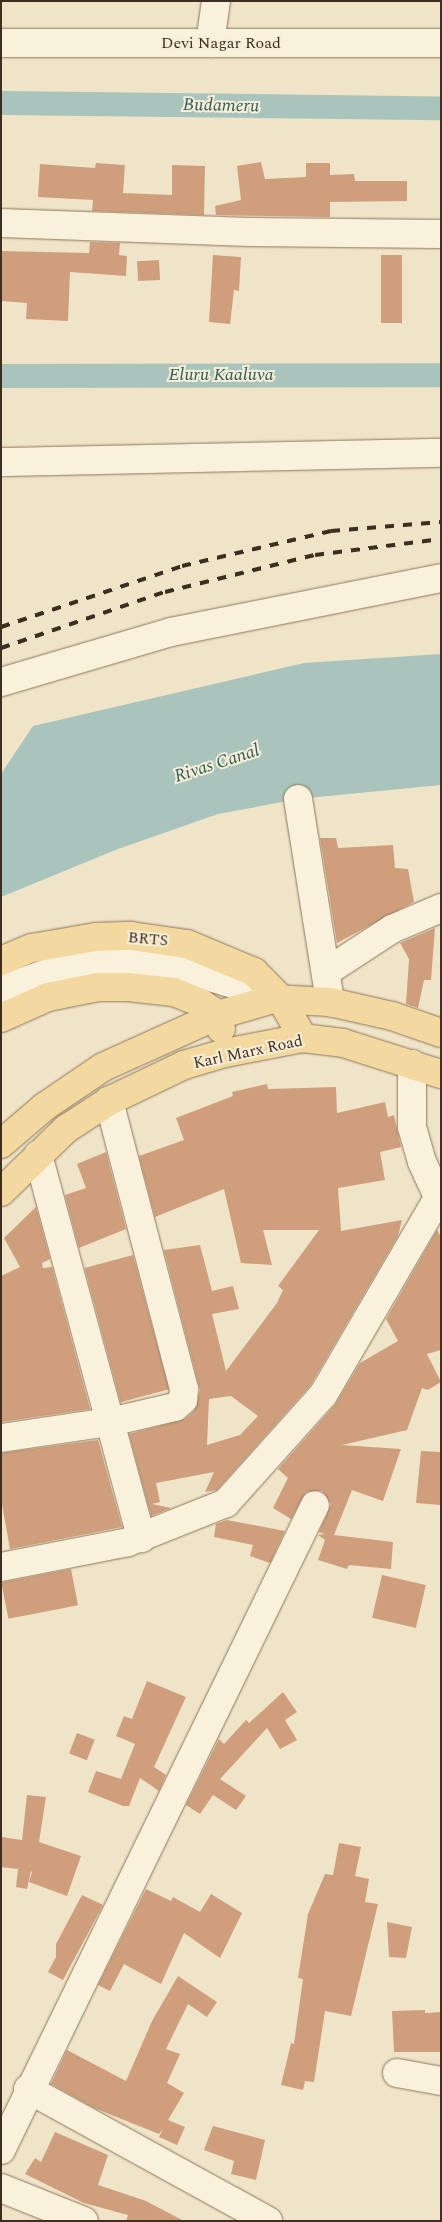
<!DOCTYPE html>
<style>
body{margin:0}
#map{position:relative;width:442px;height:2222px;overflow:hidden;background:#f0e4c8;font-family:Spectral,serif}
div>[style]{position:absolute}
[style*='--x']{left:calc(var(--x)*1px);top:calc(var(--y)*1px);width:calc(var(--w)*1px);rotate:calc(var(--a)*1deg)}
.water>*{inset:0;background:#a9c4bc}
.canal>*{height:24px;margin:-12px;padding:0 12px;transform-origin:12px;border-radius:12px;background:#a9c4bc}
.building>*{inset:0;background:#cf9f7d;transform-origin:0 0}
.roads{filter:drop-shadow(0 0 1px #8d765c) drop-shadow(0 0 1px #8d765c)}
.minor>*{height:28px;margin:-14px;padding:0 14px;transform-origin:14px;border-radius:14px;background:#faf1dc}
.major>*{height:28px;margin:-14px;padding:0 14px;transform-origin:14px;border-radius:14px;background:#f3d9a0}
.rail>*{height:4px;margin-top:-2px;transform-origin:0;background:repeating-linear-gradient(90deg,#3d2e20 0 9px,transparent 0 18px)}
span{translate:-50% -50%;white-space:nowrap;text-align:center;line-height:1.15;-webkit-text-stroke:4px #f7eed8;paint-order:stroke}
.street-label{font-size:16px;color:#3d2e20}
.water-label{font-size:18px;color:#2f5d5a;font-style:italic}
.frame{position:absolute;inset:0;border:2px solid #3d2e20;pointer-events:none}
</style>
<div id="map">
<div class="water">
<i style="clip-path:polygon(441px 654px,441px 785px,298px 799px,218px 814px,118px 849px,1px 897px,1px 774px,33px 726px,304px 663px)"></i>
</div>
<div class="canal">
<i style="--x:1;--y:103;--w:440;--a:0.7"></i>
<i style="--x:1;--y:376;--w:440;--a:-0.1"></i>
</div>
<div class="building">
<i style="clip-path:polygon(261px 162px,265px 179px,306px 177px,306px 163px,330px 163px,330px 175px,354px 174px,355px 181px,407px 181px,407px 201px,330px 202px,330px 217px,216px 215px,215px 206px,241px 200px,237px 166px)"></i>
<i style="clip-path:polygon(96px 163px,125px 165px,123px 193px,172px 195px,172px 165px,205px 166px,204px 215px,92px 211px,93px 200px,38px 197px,40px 164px,95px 168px)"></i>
<i style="clip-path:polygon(90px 242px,120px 243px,119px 255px,127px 256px,126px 276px,70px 272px,68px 321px,26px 319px,27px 303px,1px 301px,1px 251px,89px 253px)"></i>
<i style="clip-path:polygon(213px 255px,241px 257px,239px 291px,234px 290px,230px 324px,209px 322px)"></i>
<i style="left:381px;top:255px;width:21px;height:68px"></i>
<i style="left:159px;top:260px;width:20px;height:22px;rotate:87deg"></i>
<i style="clip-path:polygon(320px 838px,336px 838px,338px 848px,393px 845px,395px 868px,408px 869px,414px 902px,337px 943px)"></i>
<i style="clip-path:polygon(435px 928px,431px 980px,424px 980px,418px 1008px,406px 1004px,409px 959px,400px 943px)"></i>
<i style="clip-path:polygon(evenodd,267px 1084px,268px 1089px,336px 1087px,337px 1113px,385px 1102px,388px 1117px,394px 1115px,401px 1147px,380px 1152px,385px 1180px,338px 1188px,341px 1231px,402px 1220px,398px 1236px,310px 1386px,217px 1490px,205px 1492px,214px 1472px,156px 1483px,160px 1502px,152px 1504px,171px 1508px,151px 1516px,129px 1434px,185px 1419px,194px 1411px,200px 1390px,164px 1250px,200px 1245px,212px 1291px,233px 1286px,239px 1309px,212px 1314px,226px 1371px,277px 1303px,283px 1290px,278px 1286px,319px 1230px,263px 1230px,272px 1265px,241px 1263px,224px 1189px,155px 1217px,139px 1156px,184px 1140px,176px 1118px,233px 1096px,232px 1092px,267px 1084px,231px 1396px,258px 1416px,240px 1435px,207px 1445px,209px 1399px,231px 1396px)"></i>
<i style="clip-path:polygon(106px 1152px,126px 1229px,79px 1248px,65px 1195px,86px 1188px,77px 1164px)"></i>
<i style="clip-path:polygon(36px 1207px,50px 1259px,42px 1263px,43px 1268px,52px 1267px,90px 1409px,1px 1422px,1px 1276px,20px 1267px,4px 1238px)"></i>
<i style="clip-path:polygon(437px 1230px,441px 1237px,441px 1350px,427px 1354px,441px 1382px,428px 1390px,422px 1388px,407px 1430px,342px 1445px,401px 1449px,383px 1501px,352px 1490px,334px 1535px,393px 1542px,391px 1569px,349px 1565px,347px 1569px,318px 1560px,325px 1540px,318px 1535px,324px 1534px,319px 1532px,331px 1504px,322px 1491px,306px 1492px,291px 1519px,273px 1508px,288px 1478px,278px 1469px,335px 1405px,360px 1363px,398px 1341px,386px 1319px)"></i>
<i style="left:133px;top:1255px;width:139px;height:50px;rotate:75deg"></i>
<i style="clip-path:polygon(98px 1440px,122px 1527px,10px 1549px,1px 1499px,1px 1453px)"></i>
<i style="clip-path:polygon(421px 1451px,441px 1452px,441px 1505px,416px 1503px)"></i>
<i style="clip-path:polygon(227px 1520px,285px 1531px,270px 1563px,250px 1556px,253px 1545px,214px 1537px,216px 1524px)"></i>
<i style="left:71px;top:1569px;width:37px;height:71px;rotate:79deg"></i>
<i style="left:382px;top:1575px;width:45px;height:44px;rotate:13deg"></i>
<i style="clip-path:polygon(147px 1681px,186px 1697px,154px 1767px,166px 1775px,159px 1791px,140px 1778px,129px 1806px,123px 1806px,88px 1792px,96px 1771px,121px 1779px,135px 1744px,116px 1736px,124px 1716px,132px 1719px)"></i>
<i style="clip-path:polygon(283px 1692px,297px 1712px,285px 1720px,297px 1740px,280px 1749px,267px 1728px,220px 1779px,246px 1796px,236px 1810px,213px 1795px,200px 1814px,186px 1805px,219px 1739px,224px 1744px,246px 1720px,249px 1723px)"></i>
<i style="left:77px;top:1733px;width:19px;height:22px;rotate:21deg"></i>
<i style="clip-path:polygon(27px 1795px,46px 1797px,39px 1842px,81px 1856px,67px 1896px,29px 1882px,32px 1872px,31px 1871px,27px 1889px,16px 1887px,18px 1869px,1px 1867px,1px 1837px,22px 1840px)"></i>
<i style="clip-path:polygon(339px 1843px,361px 1847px,355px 1876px,369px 1879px,365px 1902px,378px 1904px,351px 2016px,325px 2011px,314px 2082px,305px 2081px,303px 2090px,281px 2085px,291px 2043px,294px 2044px,303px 1979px,298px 1978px,308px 1914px,325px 1874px,333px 1875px)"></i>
<i style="clip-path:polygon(146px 1889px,171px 1901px,173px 1897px,200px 1912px,211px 1894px,242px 1913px,220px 1958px,184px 1933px,161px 1984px,124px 1964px,110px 1991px,98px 1985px)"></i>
<i style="clip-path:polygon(82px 1895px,103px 1905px,63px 1980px,48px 1972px,56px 1957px,56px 1944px)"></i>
<i style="clip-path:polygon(387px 1922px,412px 1927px,406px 1958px,389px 1957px)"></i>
<i style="clip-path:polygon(178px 1976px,217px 2002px,207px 2017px,188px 2004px,166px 2049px,180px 2054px,167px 2083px,184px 2093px,168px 2120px,185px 2127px,177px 2145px,159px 2137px,163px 2129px,159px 2134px,94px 2108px,51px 2084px,67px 2050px,126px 2081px,152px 2021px)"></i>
<i style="clip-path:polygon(425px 2010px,425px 2013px,441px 2012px,441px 2052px,394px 2052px,392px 2011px)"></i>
<i style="clip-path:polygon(213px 2126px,265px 2140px,256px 2180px,231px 2174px,234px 2161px,204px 2150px)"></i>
<i style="clip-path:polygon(55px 2132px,108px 2155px,98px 2185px,146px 2201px,184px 2221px,126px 2221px,128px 2215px,84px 2203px,25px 2174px,35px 2158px,41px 2162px)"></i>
</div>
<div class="roads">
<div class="minor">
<i style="--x:1;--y:43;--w:440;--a:0"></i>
<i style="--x:210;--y:43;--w:42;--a:-81.9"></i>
<i style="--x:1;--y:223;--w:248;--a:2.1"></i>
<i style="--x:249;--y:232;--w:192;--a:0.6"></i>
<i style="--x:1;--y:462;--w:440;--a:-1.2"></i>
<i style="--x:1;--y:682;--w:177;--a:-16.4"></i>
<i style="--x:171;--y:632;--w:275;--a:-11.3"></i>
<i style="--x:298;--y:799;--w:206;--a:81"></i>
<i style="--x:326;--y:972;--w:79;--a:-33.1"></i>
<i style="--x:392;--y:929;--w:53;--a:-23.2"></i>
<i style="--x:1;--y:990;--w:69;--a:-20.3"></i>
<i style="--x:66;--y:966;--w:63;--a:-3.6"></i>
<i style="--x:129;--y:962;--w:52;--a:6.6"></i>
<i style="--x:181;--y:968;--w:105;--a:17.2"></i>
<i style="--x:412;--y:1064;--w:63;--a:90"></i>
<i style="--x:412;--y:1127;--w:36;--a:74"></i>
<i style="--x:422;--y:1162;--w:45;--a:65.1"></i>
<i style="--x:38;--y:1155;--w:397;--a:74.9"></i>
<i style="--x:1;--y:1438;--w:110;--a:-8.4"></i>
<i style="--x:110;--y:1422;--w:67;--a:-13"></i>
<i style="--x:175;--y:1407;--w:11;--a:-41"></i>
<i style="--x:183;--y:1400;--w:11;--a:-85"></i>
<i style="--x:184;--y:1389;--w:298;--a:-104.6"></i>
<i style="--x:1;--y:1567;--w:129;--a:-11.1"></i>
<i style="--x:128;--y:1542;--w:105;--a:-21.7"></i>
<i style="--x:226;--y:1503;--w:145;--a:-48.1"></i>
<i style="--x:323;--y:1395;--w:228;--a:-59.7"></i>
<i style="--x:397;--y:2073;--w:45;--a:10.3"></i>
<i style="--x:28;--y:2089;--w:274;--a:28.8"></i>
<i style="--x:1;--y:2150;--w:717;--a:-64.04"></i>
<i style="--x:1;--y:2188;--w:89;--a:21.7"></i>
</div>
<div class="major">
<i style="--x:1;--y:961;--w:34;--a:-23"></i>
<i style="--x:32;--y:948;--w:65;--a:-9.8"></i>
<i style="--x:96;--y:937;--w:35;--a:-2"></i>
<i style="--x:131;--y:936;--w:57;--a:8.1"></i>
<i style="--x:187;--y:944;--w:73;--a:22.7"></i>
<i style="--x:254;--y:972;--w:38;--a:45"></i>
<i style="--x:281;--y:999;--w:45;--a:60.6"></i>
<i style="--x:1;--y:1018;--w:51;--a:-24.1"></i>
<i style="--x:48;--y:997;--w:51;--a:-11.3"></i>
<i style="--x:98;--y:987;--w:30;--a:0"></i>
<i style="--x:128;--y:987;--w:46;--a:6.2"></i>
<i style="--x:174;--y:992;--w:29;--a:22"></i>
<i style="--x:201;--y:1003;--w:21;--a:35"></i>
<i style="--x:218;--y:1015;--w:14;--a:78"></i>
<i style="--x:1;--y:1144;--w:57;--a:-40.7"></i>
<i style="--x:44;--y:1107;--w:71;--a:-34.1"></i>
<i style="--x:103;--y:1067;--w:126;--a:-24.3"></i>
<i style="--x:218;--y:1015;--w:57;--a:-16.2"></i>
<i style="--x:273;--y:999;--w:57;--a:3"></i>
<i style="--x:330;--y:1002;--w:64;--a:12.7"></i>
<i style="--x:392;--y:1016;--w:52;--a:19.1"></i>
<i style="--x:1;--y:1192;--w:91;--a:-44.1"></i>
<i style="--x:66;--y:1129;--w:51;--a:-33.1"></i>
<i style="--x:109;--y:1101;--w:83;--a:-25.6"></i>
<i style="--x:184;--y:1065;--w:43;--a:-16.3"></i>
<i style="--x:225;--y:1053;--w:79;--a:-10.9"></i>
<i style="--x:303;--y:1038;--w:40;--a:7.1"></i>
<i style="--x:343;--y:1043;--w:103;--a:17.6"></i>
</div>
</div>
<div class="rail">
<i style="--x:1;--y:627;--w:191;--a:-18.6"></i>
<i style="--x:182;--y:566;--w:153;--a:-13.2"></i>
<i style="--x:331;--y:531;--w:110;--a:-4.7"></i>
<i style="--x:1;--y:648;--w:173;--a:-18.9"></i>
<i style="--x:165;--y:592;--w:154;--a:-13.9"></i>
<i style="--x:315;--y:555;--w:127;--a:-7.2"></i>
</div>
<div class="street-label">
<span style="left:221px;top:43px">Devi Nagar Road</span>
<span style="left:148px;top:939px;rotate:5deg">BRTS</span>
<span style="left:248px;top:1052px;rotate:-12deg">Karl Marx Road</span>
</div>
<div class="water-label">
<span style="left:221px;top:106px;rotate:1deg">Budameru</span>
<span style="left:221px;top:375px">Eluru Kaaluva</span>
<span style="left:217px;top:764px;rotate:-18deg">Rivas Canal</span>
</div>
<div class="frame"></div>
</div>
